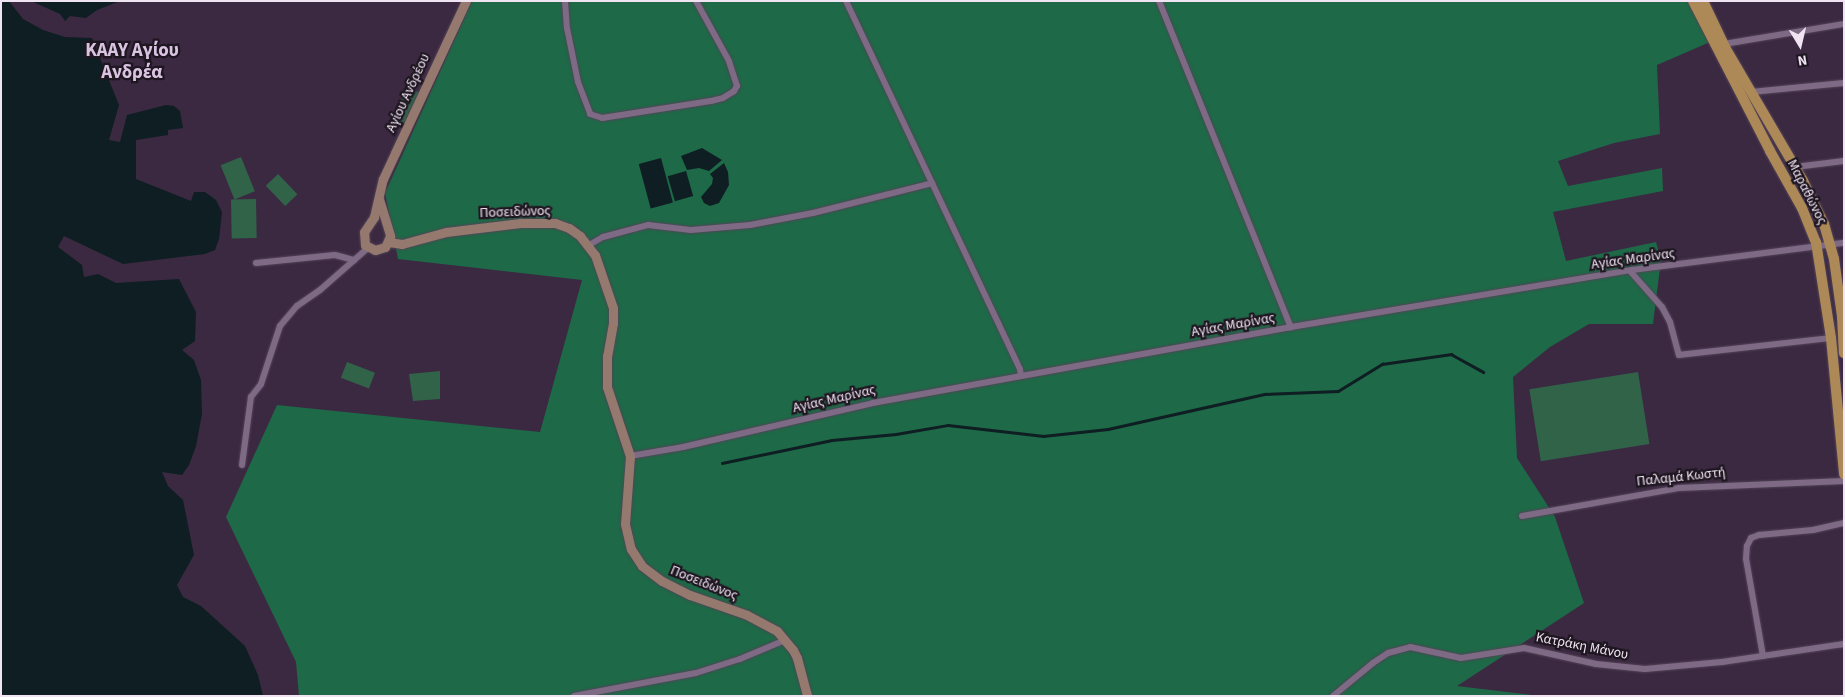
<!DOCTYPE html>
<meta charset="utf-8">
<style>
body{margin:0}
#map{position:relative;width:1845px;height:697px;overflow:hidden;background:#3b2941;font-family:"Source Sans 3",sans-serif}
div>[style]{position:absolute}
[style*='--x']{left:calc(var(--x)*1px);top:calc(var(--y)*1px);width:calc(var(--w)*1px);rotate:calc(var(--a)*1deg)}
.green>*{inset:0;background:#316349;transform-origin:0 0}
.forest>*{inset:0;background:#1e6947}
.water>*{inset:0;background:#0e1e22;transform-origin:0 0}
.stream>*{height:2.5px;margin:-1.25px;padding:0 1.25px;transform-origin:1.25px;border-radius:1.25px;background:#0e1e22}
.roads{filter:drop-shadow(0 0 1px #534458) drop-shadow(0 0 1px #534458)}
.street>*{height:6px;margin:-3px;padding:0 3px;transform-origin:3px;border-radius:3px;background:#7e6a85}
.secondary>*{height:9px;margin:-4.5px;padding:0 4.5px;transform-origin:4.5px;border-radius:4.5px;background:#96796e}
.primary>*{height:10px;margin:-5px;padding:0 5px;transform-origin:5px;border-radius:5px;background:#ad8957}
span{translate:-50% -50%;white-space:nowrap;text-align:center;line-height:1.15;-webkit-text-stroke:4.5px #1e1620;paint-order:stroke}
.street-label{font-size:14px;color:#f0e4f3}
.district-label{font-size:19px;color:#dac3e1;font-weight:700}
.frame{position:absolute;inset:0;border:2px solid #f0e4f3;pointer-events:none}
.north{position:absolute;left:1775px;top:20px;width:50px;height:50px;-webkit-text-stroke:4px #1e1620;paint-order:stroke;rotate:171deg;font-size:14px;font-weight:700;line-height:20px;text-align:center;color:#f0e4f3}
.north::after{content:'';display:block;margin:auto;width:18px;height:22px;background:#f0e4f3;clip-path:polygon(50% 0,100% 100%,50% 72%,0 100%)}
</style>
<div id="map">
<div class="green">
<i style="left:408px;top:87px;width:20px;height:35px;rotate:27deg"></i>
<i style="left:241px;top:157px;width:37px;height:22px;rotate:68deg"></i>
<i style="left:278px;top:174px;width:28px;height:17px;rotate:46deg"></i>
<i style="left:256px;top:199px;width:39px;height:25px;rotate:89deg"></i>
<i style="left:347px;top:362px;width:30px;height:17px;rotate:21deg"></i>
<i style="clip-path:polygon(440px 371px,440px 399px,413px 401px,409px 374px)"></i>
<i style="left:1638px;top:372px;width:73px;height:110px;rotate:81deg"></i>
</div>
<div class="forest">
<i style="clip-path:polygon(472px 1px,1689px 1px,1710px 42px,1657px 65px,1660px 134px,1614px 143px,1558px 161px,1568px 186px,1662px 168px,1663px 191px,1553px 212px,1566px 261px,1656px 242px,1661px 260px,1653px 324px,1589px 324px,1550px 347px,1513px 377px,1517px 458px,1555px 517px,1584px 603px,1457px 686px,1540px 696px,299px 696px,296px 662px,226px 517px,277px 405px,540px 432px,582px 280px,398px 259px,385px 193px)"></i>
</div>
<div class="water">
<i style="clip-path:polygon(1px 1px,9px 1px,23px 19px,43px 30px,65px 37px,92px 38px,119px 105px,109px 140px,120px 142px,127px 115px,166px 105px,174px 106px,180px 111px,183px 128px,168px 130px,168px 135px,136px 140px,136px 179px,191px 201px,194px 192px,205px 192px,216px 200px,222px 212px,219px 239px,215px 250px,205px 254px,123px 264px,64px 236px,58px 247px,82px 265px,84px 277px,98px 274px,116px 283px,179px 279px,196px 312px,195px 341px,182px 350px,194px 360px,201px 380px,202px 414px,196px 446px,189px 465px,182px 475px,162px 472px,168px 486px,183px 500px,194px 555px,177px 585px,183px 597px,201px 606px,245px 646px,258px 675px,263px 696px,1px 696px)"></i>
<i style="clip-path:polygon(31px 1px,120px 1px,97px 10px,86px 18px,70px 16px,65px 21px,60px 14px)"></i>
<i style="clip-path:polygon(702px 148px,722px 160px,709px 171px,699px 168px,687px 170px,681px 156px)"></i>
<i style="left:661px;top:158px;width:46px;height:23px;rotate:75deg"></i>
<i style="clip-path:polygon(724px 163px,728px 172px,729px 185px,719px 203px,710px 206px,704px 203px,701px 197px,712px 184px,713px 178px,710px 174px)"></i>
<i style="left:686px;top:171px;width:26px;height:19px;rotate:74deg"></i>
</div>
<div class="stream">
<i style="--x:722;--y:463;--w:112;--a:-11.8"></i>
<i style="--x:832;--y:440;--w:64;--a:-5.4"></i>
<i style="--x:896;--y:434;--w:53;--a:-9.8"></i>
<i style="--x:948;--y:425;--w:96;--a:6.6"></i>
<i style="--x:1043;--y:436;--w:65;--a:-6.1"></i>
<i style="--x:1108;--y:429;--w:161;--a:-12.6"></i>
<i style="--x:1265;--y:394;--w:73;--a:-2.4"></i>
<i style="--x:1338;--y:391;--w:52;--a:-31.5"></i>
<i style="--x:1382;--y:364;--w:70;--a:-8.2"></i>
<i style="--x:1451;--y:354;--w:37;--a:29"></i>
</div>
<div class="roads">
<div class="street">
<i style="--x:565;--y:1;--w:27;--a:86"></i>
<i style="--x:567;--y:28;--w:55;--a:78.5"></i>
<i style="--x:578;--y:82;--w:34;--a:69"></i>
<i style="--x:590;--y:114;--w:13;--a:18"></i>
<i style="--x:602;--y:118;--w:110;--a:-8.9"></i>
<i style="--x:711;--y:101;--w:12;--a:-14"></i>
<i style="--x:723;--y:98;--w:13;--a:-32"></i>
<i style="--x:734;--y:91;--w:6;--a:-59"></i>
<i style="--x:737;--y:86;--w:26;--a:-108"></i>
<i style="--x:729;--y:61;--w:68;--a:-118.8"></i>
<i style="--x:846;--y:1;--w:407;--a:64.7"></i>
<i style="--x:1020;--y:369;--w:7;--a:82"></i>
<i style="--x:1159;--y:1;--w:352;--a:68"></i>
<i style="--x:1724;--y:44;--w:122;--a:-9.5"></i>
<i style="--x:1751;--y:92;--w:93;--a:-5.5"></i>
<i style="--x:1795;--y:167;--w:49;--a:-7"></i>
<i style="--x:589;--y:245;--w:16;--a:-30"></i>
<i style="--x:603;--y:237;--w:47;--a:-14.9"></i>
<i style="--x:648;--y:225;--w:43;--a:6.6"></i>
<i style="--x:691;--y:230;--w:59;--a:-4.8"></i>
<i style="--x:750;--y:225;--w:64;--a:-10.8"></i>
<i style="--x:813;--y:213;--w:123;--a:-14.1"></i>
<i style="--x:256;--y:263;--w:79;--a:-5.8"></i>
<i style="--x:335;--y:255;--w:20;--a:15"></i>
<i style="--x:1630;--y:271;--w:48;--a:48.4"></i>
<i style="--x:1662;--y:307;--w:17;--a:62"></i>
<i style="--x:1670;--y:322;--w:34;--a:75"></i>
<i style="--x:1679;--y:355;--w:153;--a:-6.4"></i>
<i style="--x:630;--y:456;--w:54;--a:-9.6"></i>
<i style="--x:683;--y:447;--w:195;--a:-13"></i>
<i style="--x:873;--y:403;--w:425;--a:-10.3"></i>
<i style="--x:1291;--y:327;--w:346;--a:-9.5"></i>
<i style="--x:1632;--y:270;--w:214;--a:-7.3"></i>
<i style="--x:242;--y:465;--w:69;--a:-82.5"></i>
<i style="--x:251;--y:397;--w:16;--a:-52"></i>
<i style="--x:261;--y:384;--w:61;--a:-71.9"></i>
<i style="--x:280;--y:326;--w:26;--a:-50"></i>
<i style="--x:297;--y:306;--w:28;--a:-35"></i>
<i style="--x:320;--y:290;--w:64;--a:-41.2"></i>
<i style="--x:1522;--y:516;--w:159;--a:-10.1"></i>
<i style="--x:1679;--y:488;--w:165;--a:-2.4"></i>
<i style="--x:1763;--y:656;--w:98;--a:-99.9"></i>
<i style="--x:1746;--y:559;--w:13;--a:-86"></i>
<i style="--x:1747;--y:546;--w:9;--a:-63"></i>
<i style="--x:1751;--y:538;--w:9;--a:-21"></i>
<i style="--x:1759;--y:535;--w:54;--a:-5.3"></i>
<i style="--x:1813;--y:530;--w:32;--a:-13"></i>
<i style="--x:574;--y:696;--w:124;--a:-10.7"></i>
<i style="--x:696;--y:673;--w:46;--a:-17.7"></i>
<i style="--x:740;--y:659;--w:49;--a:-22.9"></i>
<i style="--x:1333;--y:696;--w:52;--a:-39.5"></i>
<i style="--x:1373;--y:663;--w:18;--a:-34"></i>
<i style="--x:1388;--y:653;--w:23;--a:-15"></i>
<i style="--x:1410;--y:647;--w:52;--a:12.2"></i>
<i style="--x:1461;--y:658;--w:64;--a:-9"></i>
<i style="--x:1524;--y:648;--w:74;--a:12.5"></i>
<i style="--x:1596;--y:664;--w:49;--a:5.8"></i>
<i style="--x:1645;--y:669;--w:77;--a:-5.2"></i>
<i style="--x:1722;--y:662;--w:123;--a:-8.4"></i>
</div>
<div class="secondary">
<i style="--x:379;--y:199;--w:39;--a:73"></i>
<i style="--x:390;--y:236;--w:12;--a:114"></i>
<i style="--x:385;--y:247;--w:10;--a:163"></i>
<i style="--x:375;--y:250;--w:11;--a:-153"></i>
<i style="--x:365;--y:245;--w:13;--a:-94"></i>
<i style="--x:364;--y:232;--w:18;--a:-56"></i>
<i style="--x:374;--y:217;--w:39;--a:-77"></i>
<i style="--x:383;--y:179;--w:29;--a:-65"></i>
<i style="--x:395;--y:153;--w:168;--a:-65"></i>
<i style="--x:389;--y:242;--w:13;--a:9"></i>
<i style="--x:402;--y:244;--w:46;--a:-15.3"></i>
<i style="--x:446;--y:232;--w:75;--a:-6.9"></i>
<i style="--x:520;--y:223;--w:35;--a:0"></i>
<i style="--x:555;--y:223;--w:15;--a:20"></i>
<i style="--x:569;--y:228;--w:14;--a:36"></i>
<i style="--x:580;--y:236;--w:24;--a:52"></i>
<i style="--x:595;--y:255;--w:56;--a:71.2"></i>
<i style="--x:613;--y:308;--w:15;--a:90"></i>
<i style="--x:613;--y:323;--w:34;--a:100"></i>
<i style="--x:607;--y:356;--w:31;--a:90"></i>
<i style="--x:607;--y:387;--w:73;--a:71.6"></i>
<i style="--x:630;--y:456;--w:68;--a:94.2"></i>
<i style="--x:625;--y:524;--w:26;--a:77"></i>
<i style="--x:631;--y:549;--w:20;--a:57"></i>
<i style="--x:642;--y:566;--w:25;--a:37"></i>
<i style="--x:662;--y:581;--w:31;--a:27"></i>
<i style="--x:690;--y:595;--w:60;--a:19.3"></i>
<i style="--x:747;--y:615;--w:34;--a:28"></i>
<i style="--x:777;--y:631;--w:25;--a:50"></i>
<i style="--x:793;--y:650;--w:9;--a:63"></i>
<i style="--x:797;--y:658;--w:39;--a:75"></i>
</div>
<div class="primary">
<i style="--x:1693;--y:1;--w:169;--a:62.8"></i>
<i style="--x:1770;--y:151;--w:65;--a:60.7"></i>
<i style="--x:1802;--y:208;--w:37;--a:68"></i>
<i style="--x:1816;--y:242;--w:97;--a:81.1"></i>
<i style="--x:1831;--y:338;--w:137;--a:84.5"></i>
<i style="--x:1703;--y:1;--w:53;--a:64.4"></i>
<i style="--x:1726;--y:49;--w:153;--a:59.7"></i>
<i style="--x:1803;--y:181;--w:48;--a:64"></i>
<i style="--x:1824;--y:224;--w:36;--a:74"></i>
<i style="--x:1834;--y:259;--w:58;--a:82"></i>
<i style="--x:1842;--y:316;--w:37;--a:87"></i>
</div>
</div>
<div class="street-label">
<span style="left:408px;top:93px;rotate:-65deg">Αγίου Ανδρέου</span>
<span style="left:1807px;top:192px;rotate:63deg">Μαραθώνος</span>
<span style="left:515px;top:212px;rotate:-2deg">Ποσειδώνος</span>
<span style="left:1633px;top:259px;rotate:-8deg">Αγίας Μαρίνας</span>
<span style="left:1233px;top:325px;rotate:-10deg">Αγίας Μαρίνας</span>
<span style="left:834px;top:399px;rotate:-13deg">Αγίας Μαρίνας</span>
<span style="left:1681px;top:477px;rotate:-6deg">Παλαμά Κωστή</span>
<span style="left:704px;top:583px;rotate:22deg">Ποσειδώνος</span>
<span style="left:1582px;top:646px;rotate:11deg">Κατράκη Μάνου</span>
</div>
<div class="district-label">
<span style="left:132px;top:62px">ΚΑΑΥ Αγίου<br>Ανδρέα</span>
</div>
<div class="frame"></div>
<div class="north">N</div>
</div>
